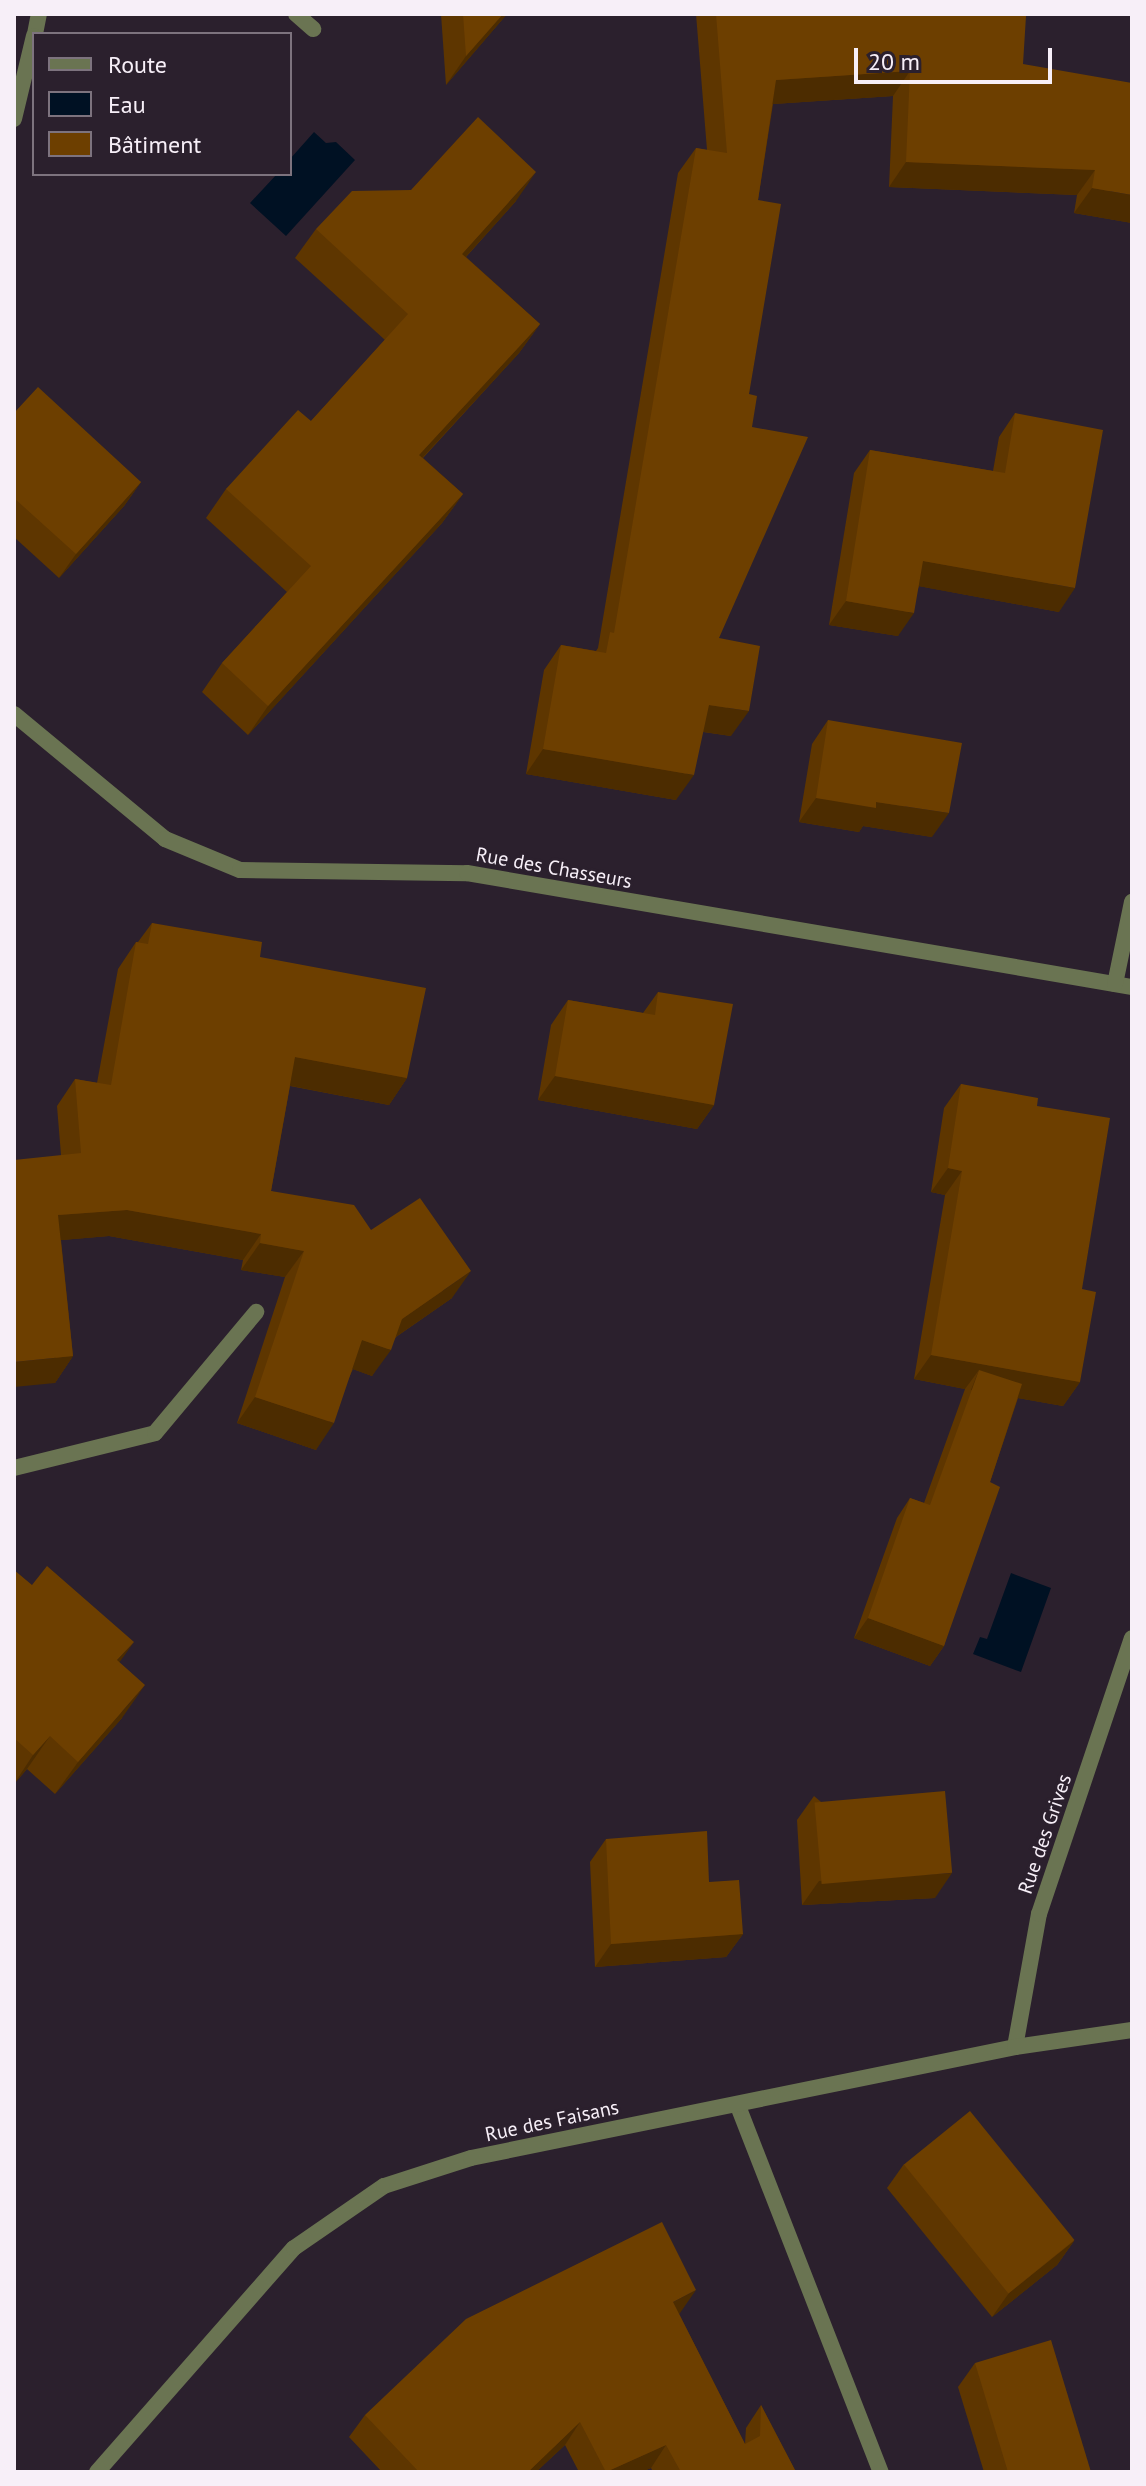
<!DOCTYPE html>
<meta charset="utf-8">
<style>
body{margin:0}
#map{position:relative;width:1146px;height:2486px;overflow:hidden;background:#2b202d;font-family:"PT Sans",sans-serif}
div>[style]{position:absolute}
[style*='--x']{left:calc(var(--x)*1px);top:calc(var(--y)*1px);width:calc(var(--w)*1px);rotate:calc(var(--a)*1deg)}
.water>*{inset:0;background:#001123}
.minor>*{height:16px;margin:-8px;padding:0 8px;transform-origin:8px;border-radius:8px;background:#6a7452}
.wall>*{inset:0;background:#5e3600}
.shaded-wall>*{inset:0;background:#4c2c00}
.building>*{inset:0;background:#6d3f00;transform-origin:0 0}
span{translate:-50% -50%;white-space:nowrap;text-align:center;line-height:1.15;-webkit-text-stroke:6px #2b202d;paint-order:stroke}
.street-label{font-size:20px;color:#f7eff8}
.frame{position:absolute;inset:0;border:16px solid #f7eff8;pointer-events:none}
.legend{position:absolute;left:32px;top:32px;width:260px;height:144px;box-sizing:border-box;background:#2b202d;border:2px solid #7d737e;margin:0;padding:10px 14px;list-style:none;font-size:24px;color:#f7eff8}
.legend li{display:flex;align-items:center;gap:16px;height:40px}
.legend b{width:40px;border:2px solid #7d737e}
.scale{position:absolute;left:854px;top:48px;width:198px;height:36px;box-sizing:border-box;border:4px solid #f7eff8;border-top:0;padding-left:10px;font-size:24px;line-height:28px;white-space:nowrap;color:#f7eff8;-webkit-text-stroke:6px #2b202d;paint-order:stroke}
</style>
<div id="map">
<div class="water">
<i style="clip-path:polygon(314px 132px,326px 143px,336px 142px,355px 160px,286px 236px,250px 203px,277px 174px,290px 174px,290px 159px)"></i>
<i style="clip-path:polygon(1011px 1573px,1051px 1588px,1021px 1672px,973px 1654px,980px 1637px,987px 1639px)"></i>
</div>
<div class="minor">
<i style="--x:296;--y:14;--w:23;--a:41"></i>
<i style="--x:35;--y:34;--w:20;--a:-79"></i>
<i style="--x:14;--y:119;--w:85;--a:-76.5"></i>
<i style="--x:14;--y:714;--w:196;--a:39.6"></i>
<i style="--x:165;--y:839;--w:81;--a:22.5"></i>
<i style="--x:240;--y:870;--w:227;--a:0.8"></i>
<i style="--x:467;--y:873;--w:675;--a:9.73"></i>
<i style="--x:1115;--y:984;--w:84;--a:-78.3"></i>
<i style="--x:14;--y:1468;--w:145;--a:-13.9"></i>
<i style="--x:155;--y:1433;--w:158;--a:-50.1"></i>
<i style="--x:1015;--y:2047;--w:135;--a:-79.8"></i>
<i style="--x:1039;--y:1914;--w:291;--a:-71.4"></i>
<i style="--x:738;--y:2106;--w:393;--a:68.7"></i>
<i style="--x:97;--y:2472;--w:298;--a:-48.7"></i>
<i style="--x:294;--y:2248;--w:109;--a:-34.6"></i>
<i style="--x:384;--y:2186;--w:91;--a:-17.8"></i>
<i style="--x:471;--y:2158;--w:555;--a:-11.53"></i>
<i style="--x:1015;--y:2047;--w:118;--a:-8.3"></i>
</div>
<div class="wall">
<i style="clip-path:polygon(441px 14px,507px 14px,446px 85px)"></i>
<i style="clip-path:polygon(696px 14px,993px 14px,1023px 64px,1132px 223px,1074px 213px,1077px 195px,889px 187px,893px 96px,773px 104px,758px 200px,749px 394px,719px 638px,731px 736px,703px 732px,676px 800px,526px 774px,544px 670px,561px 645px,596px 651px,598px 648px,678px 173px,696px 148px,707px 150px)"></i>
<i style="clip-path:polygon(516px 201px,466px 257px,540px 324px,519px 353px,423px 458px,463px 494px,442px 523px,248px 735px,202px 692px,222px 663px,287px 592px,206px 518px,226px 489px,311px 421px,385px 340px,295px 258px,316px 229px)"></i>
<i style="clip-path:polygon(14px 413px,141px 482px,124px 506px,59px 578px,14px 537px)"></i>
<i style="clip-path:polygon(1015px 413px,1059px 612px,919px 586px,898px 636px,829px 625px,854px 473px,870px 450px,993px 471px,999px 437px)"></i>
<i style="clip-path:polygon(828px 720px,932px 837px,863px 826px,859px 832px,799px 822px,812px 744px)"></i>
<i style="clip-path:polygon(152px 923px,260px 957px,407px 1078px,389px 1105px,290px 1086px,271px 1191px,371px 1230px,452px 1298px,396px 1337px,372px 1376px,353px 1369px,316px 1450px,237px 1423px,285px 1277px,241px 1270px,243px 1260px,109px 1236px,61px 1240px,73px 1356px,55px 1383px,61px 1155px,57px 1106px,75px 1079px,97px 1083px,118px 969px,136px 942px,138px 942px)"></i>
<i style="clip-path:polygon(658px 992px,714px 1105px,697px 1129px,538px 1100px,551px 1025px,568px 1000px,643px 1013px)"></i>
<i style="clip-path:polygon(961px 1084px,1037px 1106px,1082px 1289px,1080px 1382px,1063px 1406px,1018px 1398px,990px 1482px,944px 1646px,930px 1666px,854px 1638px,897px 1518px,910px 1498px,924px 1503px,965px 1389px,914px 1379px,945px 1195px,931px 1192px,944px 1108px)"></i>
<i style="clip-path:polygon(14px 1570px,119px 1662px,122px 1718px,55px 1794px,27px 1769px,14px 1784px)"></i>
<i style="clip-path:polygon(814px 1796px,935px 1898px,802px 1905px,797px 1820px)"></i>
<i style="clip-path:polygon(606px 1839px,709px 1882px,743px 1934px,726px 1957px,595px 1967px,590px 1862px)"></i>
<i style="clip-path:polygon(904px 2164px,1074px 2241px,1057px 2265px,992px 2317px,887px 2188px)"></i>
<i style="clip-path:polygon(680px 2313px,679px 2314px,745px 2444px,746px 2428px,761px 2405px,796px 2472px,653px 2472px,651px 2468px,641px 2472px,579px 2472px,565px 2445px,536px 2472px,382px 2472px,349px 2437px,365px 2415px)"></i>
<i style="clip-path:polygon(975px 2363px,1091px 2472px,984px 2472px,958px 2387px)"></i>
</div>
<div class="shaded-wall">
<i style="clip-path:polygon(503px 14px,507px 14px,446px 85px,466px 56px)"></i>
<i style="clip-path:polygon(910px 71px,893px 96px,759px 105px,776px 80px)"></i>
<i style="clip-path:polygon(906px 162px,1095px 170px,1077px 195px,889px 187px)"></i>
<i style="clip-path:polygon(536px 172px,516px 201px,442px 283px,462px 254px)"></i>
<i style="clip-path:polygon(1092px 188px,1132px 195px,1132px 223px,1074px 213px)"></i>
<i style="clip-path:polygon(540px 324px,519px 353px,399px 483px,419px 455px)"></i>
<i style="clip-path:polygon(141px 482px,124px 506px,59px 578px,76px 554px)"></i>
<i style="clip-path:polygon(463px 494px,442px 523px,248px 735px,268px 706px)"></i>
<i style="clip-path:polygon(923px 561px,1075px 588px,1059px 612px,907px 584px)"></i>
<i style="clip-path:polygon(846px 601px,914px 613px,898px 636px,829px 625px)"></i>
<i style="clip-path:polygon(709px 705px,749px 711px,731px 736px,691px 730px)"></i>
<i style="clip-path:polygon(543px 749px,694px 775px,676px 800px,526px 774px)"></i>
<i style="clip-path:polygon(816px 798px,876px 802px,949px 813px,932px 837px,863px 826px,859px 832px,799px 822px)"></i>
<i style="clip-path:polygon(295px 1057px,407px 1078px,389px 1105px,276px 1083px)"></i>
<i style="clip-path:polygon(555px 1076px,714px 1105px,697px 1129px,538px 1100px)"></i>
<i style="clip-path:polygon(948px 1168px,962px 1171px,945px 1195px,931px 1192px)"></i>
<i style="clip-path:polygon(127px 1210px,261px 1234px,243px 1260px,109px 1236px,40px 1242px,58px 1215px)"></i>
<i style="clip-path:polygon(260px 1243px,304px 1251px,285px 1277px,241px 1270px)"></i>
<i style="clip-path:polygon(471px 1271px,452px 1298px,384px 1345px,402px 1319px)"></i>
<i style="clip-path:polygon(362px 1340px,391px 1350px,372px 1376px,344px 1366px)"></i>
<i style="clip-path:polygon(931px 1355px,1080px 1382px,1063px 1406px,971px 1390px,979px 1370px,965px 1389px,914px 1379px)"></i>
<i style="clip-path:polygon(73px 1356px,55px 1383px,14px 1387px,14px 1362px)"></i>
<i style="clip-path:polygon(255px 1397px,334px 1423px,316px 1450px,237px 1423px)"></i>
<i style="clip-path:polygon(868px 1618px,944px 1646px,930px 1666px,854px 1638px)"></i>
<i style="clip-path:polygon(134px 1642px,111px 1674px,117px 1660px)"></i>
<i style="clip-path:polygon(145px 1685px,122px 1718px,55px 1794px,78px 1762px)"></i>
<i style="clip-path:polygon(50px 1736px,27px 1769px,14px 1784px,33px 1755px)"></i>
<i style="clip-path:polygon(952px 1873px,935px 1898px,802px 1905px,819px 1881px)"></i>
<i style="clip-path:polygon(743px 1934px,726px 1957px,595px 1967px,611px 1944px)"></i>
<i style="clip-path:polygon(1074px 2241px,1057px 2265px,992px 2317px,1009px 2293px)"></i>
<i style="clip-path:polygon(696px 2290px,680px 2313px,657px 2324px,673px 2302px)"></i>
<i style="clip-path:polygon(580px 2422px,565px 2445px,536px 2472px,528px 2472px)"></i>
<i style="clip-path:polygon(666px 2445px,651px 2468px,641px 2472px,606px 2472px)"></i>
</div>
<div class="building">
<i style="clip-path:polygon(463px 14px,503px 14px,466px 56px)"></i>
<i style="clip-path:polygon(716px 14px,993px 14px,1026px 16px,1023px 64px,1132px 83px,1132px 195px,1092px 188px,1095px 170px,906px 162px,910px 71px,776px 80px,758px 200px,781px 204px,749px 394px,757px 396px,752px 427px,808px 437px,719px 638px,760px 646px,749px 711px,709px 705px,694px 775px,543px 749px,561px 645px,606px 653px,610px 632px,614px 633px,696px 148px,727px 153px)"></i>
<i style="clip-path:polygon(478px 117px,536px 172px,462px 254px,540px 324px,419px 455px,463px 494px,268px 706px,222px 663px,311px 566px,226px 489px,298px 410px,311px 421px,408px 314px,316px 229px,352px 191px,411px 190px)"></i>
<i style="clip-path:polygon(38px 387px,141px 482px,76px 554px,14px 498px,14px 485px,16px 483px,14px 481px,14px 413px)"></i>
<i style="clip-path:polygon(1015px 413px,1103px 430px,1075px 588px,923px 561px,914px 613px,846px 601px,870px 450px,1005px 473px)"></i>
<i style="clip-path:polygon(828px 720px,962px 743px,949px 813px,876px 802px,876px 808px,816px 798px)"></i>
<i style="clip-path:polygon(152px 923px,262px 942px,260px 957px,426px 988px,407px 1078px,295px 1057px,271px 1191px,354px 1205px,371px 1230px,420px 1198px,471px 1271px,402px 1319px,391px 1350px,362px 1340px,334px 1423px,255px 1397px,304px 1251px,260px 1243px,261px 1234px,127px 1210px,58px 1215px,73px 1356px,14px 1362px,14px 1160px,81px 1153px,75px 1079px,111px 1085px,136px 942px,148px 944px)"></i>
<i style="clip-path:polygon(658px 992px,733px 1004px,714px 1105px,555px 1076px,568px 1000px,655px 1015px)"></i>
<i style="clip-path:polygon(961px 1084px,1038px 1098px,1037px 1106px,1110px 1118px,1082px 1289px,1096px 1292px,1080px 1382px,931px 1355px,962px 1171px,948px 1168px)"></i>
<i style="clip-path:polygon(979px 1370px,1022px 1384px,990px 1482px,1000px 1487px,944px 1646px,868px 1618px,910px 1498px,930px 1505px)"></i>
<i style="clip-path:polygon(47px 1566px,134px 1642px,117px 1660px,145px 1685px,78px 1762px,50px 1736px,33px 1755px,14px 1738px,14px 1570px,32px 1585px)"></i>
<i style="left:945px;top:1791px;width:82px;height:131px;rotate:85deg"></i>
<i style="clip-path:polygon(707px 1831px,709px 1882px,739px 1880px,743px 1934px,611px 1944px,606px 1839px)"></i>
<i style="left:970px;top:2111px;width:166px;height:85px;rotate:51deg"></i>
<i style="clip-path:polygon(662px 2222px,696px 2290px,673px 2302px,745px 2444px,760px 2436px,761px 2405px,796px 2472px,681px 2472px,666px 2445px,606px 2472px,580px 2422px,528px 2472px,419px 2472px,365px 2415px,466px 2319px)"></i>
<i style="clip-path:polygon(1051px 2340px,1091px 2472px,1008px 2472px,975px 2363px)"></i>
</div>
<div class="street-label">
<span style="left:554px;top:868px;rotate:10deg">Rue des Chasseurs</span>
<span style="left:1045px;top:1834px;rotate:-71deg">Rue des Grives</span>
<span style="left:552px;top:2121px;rotate:-12deg">Rue des Faisans</span>
</div>
<div class="frame"></div>
<ul class="legend">
<li><b style="height:10px;background:#6a7452"></b>Route</li>
<li><b style="height:22px;background:#001123"></b>Eau</li>
<li><b style="height:22px;background:#6d3f00"></b>Bâtiment</li>
</ul>
<div class="scale">20 m</div>
</div>
